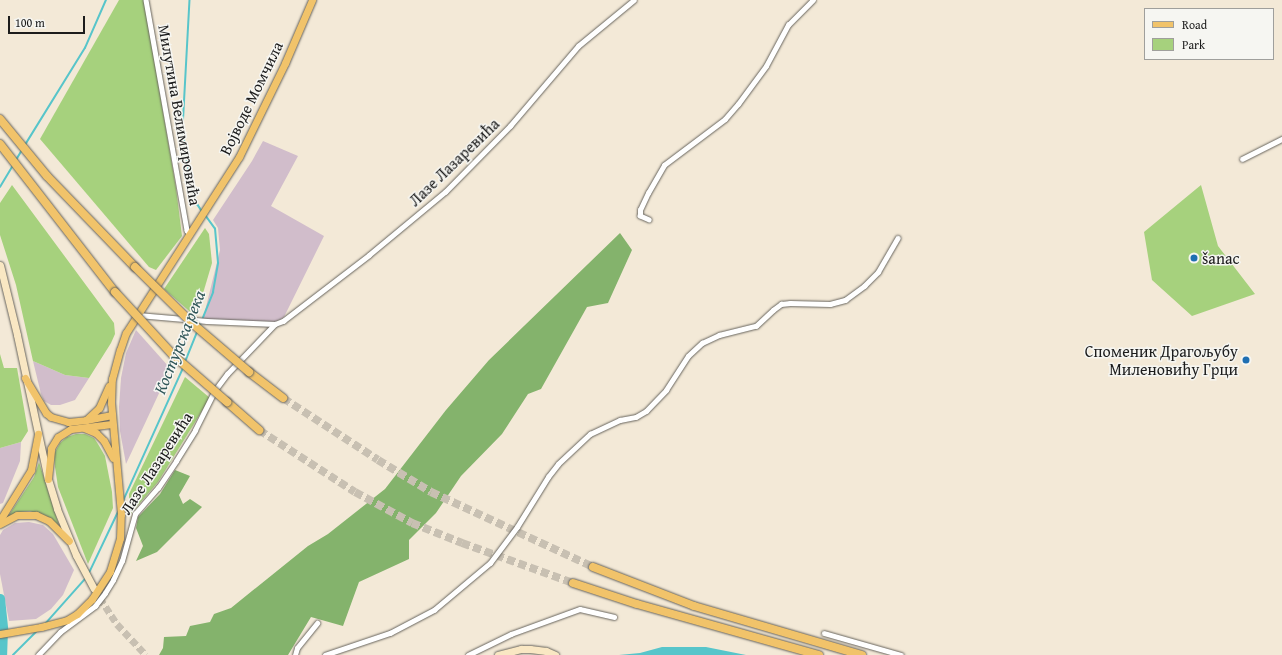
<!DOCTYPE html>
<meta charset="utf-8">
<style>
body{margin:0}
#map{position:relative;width:1282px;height:655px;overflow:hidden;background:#f3e9d7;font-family:"Gentium Book Plus",serif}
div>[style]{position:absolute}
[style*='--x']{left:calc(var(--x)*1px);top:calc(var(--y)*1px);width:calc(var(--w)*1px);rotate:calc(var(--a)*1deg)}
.industrial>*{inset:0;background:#d1bdcb}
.green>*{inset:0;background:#a6d17d}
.forest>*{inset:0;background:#84b36c}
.water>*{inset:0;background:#57c5ca}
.stream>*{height:1.5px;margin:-0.75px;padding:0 0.75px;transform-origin:0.75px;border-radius:0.75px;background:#57c5ca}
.river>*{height:9px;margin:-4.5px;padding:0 4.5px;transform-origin:4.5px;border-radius:4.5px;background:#57c5ca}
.secondary-tunnel>*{height:7px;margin-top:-3.5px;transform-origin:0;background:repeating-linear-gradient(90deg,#c8c0b2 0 7px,transparent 0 10.5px)}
.highway-tunnel>*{height:8px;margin-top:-4px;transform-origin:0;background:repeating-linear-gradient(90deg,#c8c0b2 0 8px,transparent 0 12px)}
.roads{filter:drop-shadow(0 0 1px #67645d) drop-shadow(0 0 1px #67645d)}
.street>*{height:4.5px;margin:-2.25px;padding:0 2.25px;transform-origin:2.25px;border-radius:2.25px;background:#fff}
.secondary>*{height:7px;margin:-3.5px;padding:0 3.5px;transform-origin:3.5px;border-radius:3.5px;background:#f9e7c3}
.primary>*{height:7px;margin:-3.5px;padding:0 3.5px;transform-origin:3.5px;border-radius:3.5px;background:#f1c36a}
.highway>*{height:8px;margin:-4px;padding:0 4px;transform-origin:4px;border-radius:4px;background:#f1c36a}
.bridges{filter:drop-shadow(0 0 1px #67645d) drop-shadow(0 0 1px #67645d)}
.highway-bridge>*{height:8px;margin:-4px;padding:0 4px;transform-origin:4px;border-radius:4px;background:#f1c36a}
.dots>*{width:11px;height:11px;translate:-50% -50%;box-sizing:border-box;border:2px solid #f6f6f2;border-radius:50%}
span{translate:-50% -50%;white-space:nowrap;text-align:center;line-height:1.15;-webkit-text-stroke:3px #f6f6f2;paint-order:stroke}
.street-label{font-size:16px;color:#1c1c1c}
.poi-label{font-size:16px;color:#1c1c1c}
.left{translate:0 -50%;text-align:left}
.right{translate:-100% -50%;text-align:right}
.water-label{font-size:17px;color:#315759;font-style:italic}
.legend{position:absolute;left:1144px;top:8px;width:130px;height:52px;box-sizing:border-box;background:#f6f6f2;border:1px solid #9f9f9c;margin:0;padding:5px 7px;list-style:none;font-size:12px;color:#1c1c1c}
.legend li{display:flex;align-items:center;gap:8px;height:20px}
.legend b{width:20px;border:1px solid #9f9f9c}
.scale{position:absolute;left:8px;top:16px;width:77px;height:18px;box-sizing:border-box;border:2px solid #1c1c1c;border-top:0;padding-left:5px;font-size:12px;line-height:14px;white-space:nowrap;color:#1c1c1c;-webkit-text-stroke:3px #f6f6f2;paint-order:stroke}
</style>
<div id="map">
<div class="industrial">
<i style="clip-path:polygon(263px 141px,298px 156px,271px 206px,324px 236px,284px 317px,281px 319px,276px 322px,203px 319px,220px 250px,218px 228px,213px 220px,252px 161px)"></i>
<i style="clip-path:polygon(136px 330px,169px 367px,168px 374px,126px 464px,120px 431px,119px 407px,121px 378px,126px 353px)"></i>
<i style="clip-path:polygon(33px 361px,65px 375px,89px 378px,75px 400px,60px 405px,51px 405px,44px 401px,41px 394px)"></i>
<i style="clip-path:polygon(21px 442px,20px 461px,3px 503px,0 504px,0 448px)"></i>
<i style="clip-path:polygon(29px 522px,43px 525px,53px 534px,74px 570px,63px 595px,51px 609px,36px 619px,9px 621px,0 574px,0 535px,3px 530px,15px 523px)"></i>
</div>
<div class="green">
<i style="clip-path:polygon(119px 0,144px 0,176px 188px,182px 236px,156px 270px,149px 267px,40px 139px)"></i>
<i style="clip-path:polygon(12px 185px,114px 323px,115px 334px,111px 343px,89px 378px,65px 375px,33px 361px,16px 285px,0 235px,0 203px)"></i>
<i style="clip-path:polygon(1201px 185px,1218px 246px,1255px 294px,1192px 316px,1152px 280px,1144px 232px)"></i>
<i style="clip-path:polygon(205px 228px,209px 234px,212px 263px,196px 317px,164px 289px)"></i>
<i style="clip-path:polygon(0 354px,4px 368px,17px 368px,28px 431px,21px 442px,0 448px)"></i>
<i style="clip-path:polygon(185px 377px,210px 398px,158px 482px,129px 516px,129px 494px)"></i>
<i style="clip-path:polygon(76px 434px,85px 434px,94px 438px,98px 444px,105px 456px,112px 492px,113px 508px,88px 564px,58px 487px,55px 467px,54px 454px,60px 443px,67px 437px)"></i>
<i style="clip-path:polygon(39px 462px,59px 525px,49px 518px,30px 511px,20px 512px,7px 518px,34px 477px)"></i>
</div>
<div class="forest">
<i style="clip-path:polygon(620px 233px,632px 250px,608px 303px,587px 307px,541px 389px,528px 394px,502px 434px,461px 476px,436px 513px,409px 540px,409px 559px,359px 582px,343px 626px,311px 617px,288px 655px,159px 655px,163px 648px,164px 637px,186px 636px,190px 626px,210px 622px,214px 614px,231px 608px,308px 546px,328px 534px,385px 489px,446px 410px,489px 360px)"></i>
<i style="clip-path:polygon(175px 470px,190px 476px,179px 495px,183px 504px,190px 499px,202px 507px,157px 552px,136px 561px,143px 546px,136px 528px,138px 517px,160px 494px)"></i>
</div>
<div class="water">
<i style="clip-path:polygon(662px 647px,706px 647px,746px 655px,619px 655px,640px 653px)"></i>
</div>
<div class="stream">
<i style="--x:190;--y:0;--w:130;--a:93.1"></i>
<i style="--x:183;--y:130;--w:57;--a:81.9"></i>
<i style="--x:191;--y:186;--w:20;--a:70"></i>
<i style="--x:198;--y:205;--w:7;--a:56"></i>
<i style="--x:25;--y:145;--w:114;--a:-58.3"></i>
<i style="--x:85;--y:48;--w:52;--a:-66.4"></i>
<i style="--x:16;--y:160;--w:12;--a:-59"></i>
<i style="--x:0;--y:187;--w:26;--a:-59"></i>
<i style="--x:200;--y:325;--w:35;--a:-68"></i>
<i style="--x:213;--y:292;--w:29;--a:-80"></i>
<i style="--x:218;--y:263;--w:34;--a:-95"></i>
<i style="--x:215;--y:229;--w:19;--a:-126"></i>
<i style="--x:185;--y:362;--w:32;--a:-68"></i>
<i style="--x:123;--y:501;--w:146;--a:-65.7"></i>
<i style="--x:89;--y:573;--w:68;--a:-64.6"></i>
<i style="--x:46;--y:623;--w:60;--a:-48.4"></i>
<i style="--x:13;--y:655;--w:34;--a:-45"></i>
</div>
<div class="river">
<i style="--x:0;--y:598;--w:31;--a:84"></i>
<i style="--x:3;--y:629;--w:26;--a:92"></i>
</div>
<div class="secondary-tunnel">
<i style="--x:94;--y:589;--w:42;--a:56.7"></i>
<i style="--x:117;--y:624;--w:42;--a:46.9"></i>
</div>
<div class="highway-tunnel">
<i style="--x:283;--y:398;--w:113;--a:33.1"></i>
<i style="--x:378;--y:460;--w:62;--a:31.1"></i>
<i style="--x:431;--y:492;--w:179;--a:24.8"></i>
<i style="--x:259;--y:430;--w:114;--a:32.9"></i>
<i style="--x:355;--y:492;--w:65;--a:28.5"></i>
<i style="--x:412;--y:523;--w:54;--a:21.8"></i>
<i style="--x:462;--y:543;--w:118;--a:19.8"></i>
</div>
<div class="roads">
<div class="street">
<i style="--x:146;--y:0;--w:234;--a:79.9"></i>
<i style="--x:187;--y:230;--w:5;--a:53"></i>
<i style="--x:1242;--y:159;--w:45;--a:-26.6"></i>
<i style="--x:649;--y:220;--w:10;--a:-156"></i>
<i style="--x:640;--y:216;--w:6;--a:-90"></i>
<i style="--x:640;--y:210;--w:19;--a:-65"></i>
<i style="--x:648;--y:193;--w:32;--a:-60"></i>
<i style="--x:664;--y:165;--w:76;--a:-37"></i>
<i style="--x:725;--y:119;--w:20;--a:-49"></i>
<i style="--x:738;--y:104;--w:47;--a:-53.6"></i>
<i style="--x:766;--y:66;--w:47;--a:-61.8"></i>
<i style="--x:788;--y:25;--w:35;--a:-45"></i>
<i style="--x:138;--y:315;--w:69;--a:5"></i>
<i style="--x:207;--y:321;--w:68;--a:2.5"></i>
<i style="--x:275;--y:324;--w:9;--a:-21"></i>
<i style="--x:283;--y:321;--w:108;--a:-37.5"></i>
<i style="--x:369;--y:255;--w:99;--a:-39.7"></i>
<i style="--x:445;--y:192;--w:93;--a:-45.4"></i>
<i style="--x:510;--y:126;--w:105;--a:-49.6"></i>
<i style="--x:578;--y:46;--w:72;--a:-39.4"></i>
<i style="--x:824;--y:633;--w:80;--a:15.9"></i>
<i style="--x:38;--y:655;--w:32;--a:-46"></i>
<i style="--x:60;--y:632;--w:44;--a:-36.6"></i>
<i style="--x:95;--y:606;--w:16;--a:-52"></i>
<i style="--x:105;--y:593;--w:15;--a:-58"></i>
<i style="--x:113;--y:580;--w:21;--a:-65"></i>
<i style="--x:122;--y:561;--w:49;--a:-74.5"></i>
<i style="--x:135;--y:514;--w:35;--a:-49"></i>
<i style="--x:158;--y:488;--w:32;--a:-56"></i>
<i style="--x:176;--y:461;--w:36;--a:-58"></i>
<i style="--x:195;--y:430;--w:45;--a:-63.4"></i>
<i style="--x:215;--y:390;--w:20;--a:-53"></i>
<i style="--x:227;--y:374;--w:69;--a:-46.2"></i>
<i style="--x:295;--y:655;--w:7;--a:-74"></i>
<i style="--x:297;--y:648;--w:32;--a:-51"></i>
<i style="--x:325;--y:655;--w:69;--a:-18.7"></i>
<i style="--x:390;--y:633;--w:50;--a:-27.6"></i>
<i style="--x:434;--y:610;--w:73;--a:-40"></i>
<i style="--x:490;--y:563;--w:45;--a:-53.1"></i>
<i style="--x:517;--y:527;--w:59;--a:-58.2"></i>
<i style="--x:548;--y:477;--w:16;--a:-52"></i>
<i style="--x:558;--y:464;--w:44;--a:-43.2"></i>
<i style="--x:590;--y:434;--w:33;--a:-25"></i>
<i style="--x:620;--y:420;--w:16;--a:-11"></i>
<i style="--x:636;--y:417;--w:12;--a:-31"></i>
<i style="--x:646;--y:411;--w:29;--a:-46"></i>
<i style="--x:666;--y:390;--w:40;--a:-57.1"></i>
<i style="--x:688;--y:356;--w:19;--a:-43"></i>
<i style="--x:702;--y:343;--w:19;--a:-25"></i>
<i style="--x:719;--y:335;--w:38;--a:-14"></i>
<i style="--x:756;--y:326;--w:23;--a:-43"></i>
<i style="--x:773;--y:310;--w:10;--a:-37"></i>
<i style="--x:781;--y:304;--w:9;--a:-6"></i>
<i style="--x:790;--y:303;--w:40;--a:1.4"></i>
<i style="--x:830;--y:304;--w:16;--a:-15"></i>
<i style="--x:845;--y:300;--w:24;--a:-36"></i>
<i style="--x:864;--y:286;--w:20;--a:-45"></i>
<i style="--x:878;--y:272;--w:39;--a:-60"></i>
<i style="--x:468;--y:655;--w:48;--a:-26"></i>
<i style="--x:511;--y:634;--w:73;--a:-19.9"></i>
<i style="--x:580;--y:609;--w:35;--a:13"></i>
</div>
<div class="secondary">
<i style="--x:0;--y:265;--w:72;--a:76.3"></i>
<i style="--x:17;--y:335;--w:147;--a:77.9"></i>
<i style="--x:48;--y:479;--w:31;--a:73"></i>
<i style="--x:57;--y:509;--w:50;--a:67.6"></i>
<i style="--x:76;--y:555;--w:38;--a:62"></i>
<i style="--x:498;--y:655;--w:24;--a:-15"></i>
<i style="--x:521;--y:649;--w:9;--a:0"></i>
<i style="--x:530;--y:649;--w:16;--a:7"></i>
<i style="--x:546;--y:651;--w:10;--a:24"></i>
</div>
<div class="primary">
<i style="--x:25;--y:378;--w:41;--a:59"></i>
<i style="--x:46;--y:413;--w:6;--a:39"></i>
<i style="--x:51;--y:417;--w:18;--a:16"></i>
<i style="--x:68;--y:422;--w:18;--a:-6"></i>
<i style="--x:86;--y:420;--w:18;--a:-43"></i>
<i style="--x:99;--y:408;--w:24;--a:-66"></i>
<i style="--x:86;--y:420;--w:25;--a:-11"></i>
<i style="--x:84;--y:428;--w:13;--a:23"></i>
<i style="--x:96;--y:433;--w:11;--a:45"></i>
<i style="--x:104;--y:441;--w:19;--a:62"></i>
<i style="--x:48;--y:479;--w:31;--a:-84"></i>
<i style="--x:51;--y:448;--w:13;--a:-58"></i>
<i style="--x:58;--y:437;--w:15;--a:-32"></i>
<i style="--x:71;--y:429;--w:41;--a:-7"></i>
<i style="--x:0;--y:520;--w:59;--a:-58.2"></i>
<i style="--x:31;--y:470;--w:37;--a:-79"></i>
<i style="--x:0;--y:524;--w:19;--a:-28"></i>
<i style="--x:17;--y:515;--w:19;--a:0"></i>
<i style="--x:36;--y:515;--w:14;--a:25"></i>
<i style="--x:49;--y:521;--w:28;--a:45"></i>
<i style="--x:0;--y:634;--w:42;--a:-9.7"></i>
<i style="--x:41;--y:627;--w:27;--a:-15"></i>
<i style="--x:67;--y:620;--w:12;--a:-31"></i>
<i style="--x:77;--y:614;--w:21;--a:-45"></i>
<i style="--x:92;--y:599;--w:33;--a:-57"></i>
<i style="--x:110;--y:571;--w:34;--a:-73"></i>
<i style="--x:120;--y:538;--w:24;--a:-88"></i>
<i style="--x:121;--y:514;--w:111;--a:-95.1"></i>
<i style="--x:111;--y:403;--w:24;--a:-88"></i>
<i style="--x:112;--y:379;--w:30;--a:-75"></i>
<i style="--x:120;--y:350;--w:18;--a:-71"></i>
<i style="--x:126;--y:333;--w:209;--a:-57.3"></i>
<i style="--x:239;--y:157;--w:105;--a:-63.9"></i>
<i style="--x:285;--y:63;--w:69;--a:-66.8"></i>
</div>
<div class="highway">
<i style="--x:0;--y:119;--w:74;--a:50.5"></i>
<i style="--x:47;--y:176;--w:127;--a:46"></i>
<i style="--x:0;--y:144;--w:187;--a:52.2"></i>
<i style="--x:249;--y:372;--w:43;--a:37.4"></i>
<i style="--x:227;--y:402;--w:43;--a:41.2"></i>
<i style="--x:593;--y:567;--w:108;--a:21.1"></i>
<i style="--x:694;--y:606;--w:175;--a:16.3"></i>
<i style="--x:573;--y:583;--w:67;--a:18.2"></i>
<i style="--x:637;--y:604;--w:189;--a:15.7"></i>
</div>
</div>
<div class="bridges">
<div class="highway-bridge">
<i style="--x:135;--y:267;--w:81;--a:44.5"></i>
<i style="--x:193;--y:324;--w:74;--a:40.6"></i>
<i style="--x:115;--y:292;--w:86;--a:47.4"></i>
<i style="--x:173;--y:355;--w:72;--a:41"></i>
</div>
</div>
<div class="dots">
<i style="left:1194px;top:258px;background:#1f6fb2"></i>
<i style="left:1246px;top:360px;background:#1f6fb2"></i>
</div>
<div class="street-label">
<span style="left:251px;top:98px;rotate:-64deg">Војводе Момчила</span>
<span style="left:180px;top:115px;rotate:80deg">Милутина Велимировића</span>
<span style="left:454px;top:162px;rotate:-44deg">Лазе Лазаревића</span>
<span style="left:156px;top:463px;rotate:-57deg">Лазе Лазаревића</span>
</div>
<div class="poi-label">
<span class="left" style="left:1202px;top:258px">šanac</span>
<span class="right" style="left:1238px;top:360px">Споменик Драгољубу<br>Миленовићу Грци</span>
</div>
<div class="water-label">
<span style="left:179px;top:342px;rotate:-68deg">Костурска река</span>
</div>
<ul class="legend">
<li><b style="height:5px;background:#f1c36a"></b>Road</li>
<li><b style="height:11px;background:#a6d17d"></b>Park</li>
</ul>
<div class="scale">100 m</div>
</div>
